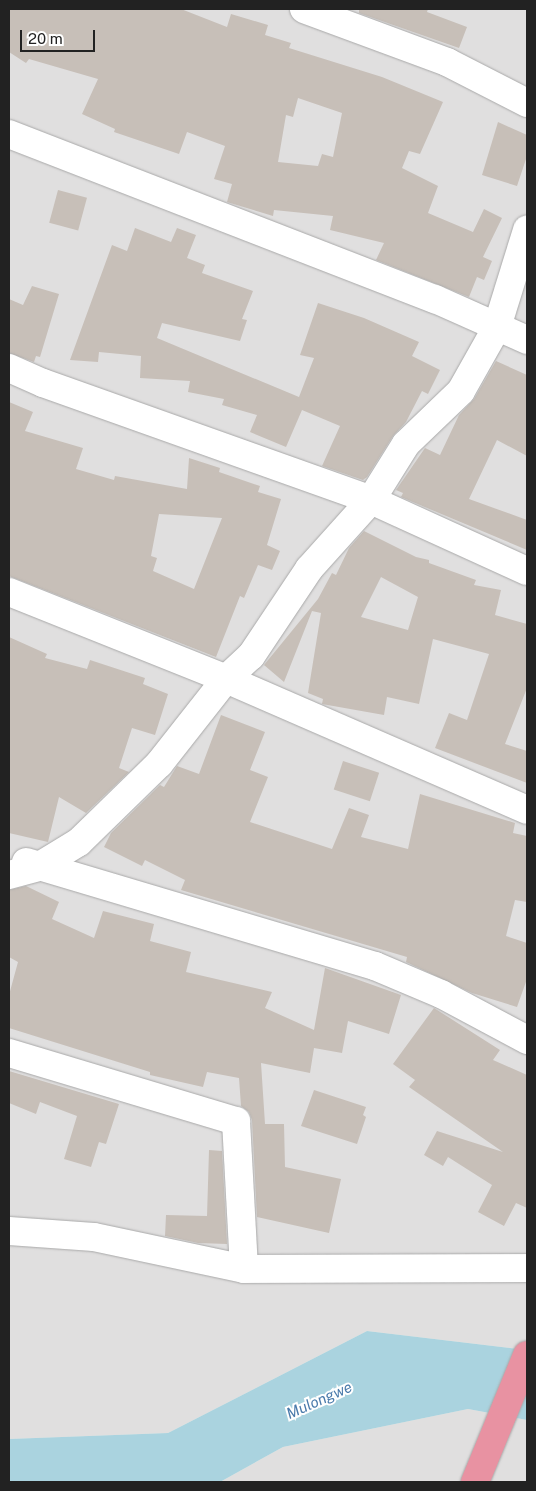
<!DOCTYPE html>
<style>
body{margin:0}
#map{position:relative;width:536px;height:1491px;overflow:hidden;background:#f2efe9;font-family:"Public Sans",sans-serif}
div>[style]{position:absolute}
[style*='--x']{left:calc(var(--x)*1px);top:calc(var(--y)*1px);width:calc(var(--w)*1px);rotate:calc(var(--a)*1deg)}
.residential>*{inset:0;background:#e0dfdf}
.water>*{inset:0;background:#aad3df}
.building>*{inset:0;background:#c7bfb8;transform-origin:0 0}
.roads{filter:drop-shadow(0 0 1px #a9a9a9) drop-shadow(0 0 1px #a9a9a9)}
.street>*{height:28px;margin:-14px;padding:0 14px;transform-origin:14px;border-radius:14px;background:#fff}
.highway>*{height:28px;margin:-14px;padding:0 14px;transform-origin:14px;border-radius:14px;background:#e892a2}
span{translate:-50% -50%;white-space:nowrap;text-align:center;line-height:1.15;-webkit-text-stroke:4px #fff;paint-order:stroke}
.water-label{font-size:15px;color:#4a7aab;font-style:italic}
.frame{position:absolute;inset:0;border:10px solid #222;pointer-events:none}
.scale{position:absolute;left:20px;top:30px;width:75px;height:22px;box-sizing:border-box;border:2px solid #222;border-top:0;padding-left:6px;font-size:15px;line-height:18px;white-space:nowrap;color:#222;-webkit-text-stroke:4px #fff;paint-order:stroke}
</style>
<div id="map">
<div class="residential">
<i style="clip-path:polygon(9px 9px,527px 9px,527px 1350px,367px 1331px,168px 1433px,9px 1439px)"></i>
<i style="clip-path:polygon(468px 1409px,527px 1420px,527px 1482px,220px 1482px,283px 1447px)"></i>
</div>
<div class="water">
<i style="clip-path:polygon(367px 1331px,527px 1350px,527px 1420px,468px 1409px,283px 1447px,220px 1482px,9px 1482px,9px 1439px,168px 1433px)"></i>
</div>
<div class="building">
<i style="clip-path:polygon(evenodd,9px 9px,181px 9px,227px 27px,231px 14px,268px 25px,265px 35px,291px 43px,289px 48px,382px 77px,443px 102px,420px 154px,409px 151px,402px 168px,438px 186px,428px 213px,473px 232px,484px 209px,502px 218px,483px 257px,492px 261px,484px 280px,477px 277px,469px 297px,376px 260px,384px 243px,330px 230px,333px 216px,274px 210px,273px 216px,227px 202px,232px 184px,214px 179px,225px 146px,187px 132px,179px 154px,114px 132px,115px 129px,82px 114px,98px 79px,29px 59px,26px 63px,9px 52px,9px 9px,298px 98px,342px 113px,333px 157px,322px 154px,318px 166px,278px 162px,286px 115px,293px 117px,298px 98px)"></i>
<i style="clip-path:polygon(359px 9px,428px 9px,427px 12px,467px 27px,459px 48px,359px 13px)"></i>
<i style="clip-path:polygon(498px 122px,527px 135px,527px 156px,517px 186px,482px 175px)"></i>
<i style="left:58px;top:190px;width:30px;height:34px;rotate:15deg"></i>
<i style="clip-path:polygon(135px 228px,171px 242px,177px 228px,196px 235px,187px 258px,205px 265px,202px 273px,253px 291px,242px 319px,247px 320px,240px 341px,162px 323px,157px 338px,299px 397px,314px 358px,300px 355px,318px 303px,364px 318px,419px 342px,412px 356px,440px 370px,428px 394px,422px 391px,406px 422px,393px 436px,367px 477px,363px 480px,322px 466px,340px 426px,302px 410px,286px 447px,250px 432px,257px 415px,222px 405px,224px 399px,188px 392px,190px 381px,140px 378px,141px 356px,99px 352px,98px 362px,70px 360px,112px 245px,127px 251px)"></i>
<i style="clip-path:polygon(32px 286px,59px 294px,40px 357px,36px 356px,34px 362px,9px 353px,9px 299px,23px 305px)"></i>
<i style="clip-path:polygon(496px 361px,527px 375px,527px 456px,497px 440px,469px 499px,527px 520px,527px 550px,401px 497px,403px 493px,396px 490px,425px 448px,440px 455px,459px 415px,474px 399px)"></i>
<i style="clip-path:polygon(evenodd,9px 402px,33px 412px,25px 431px,83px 448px,76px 469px,114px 480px,115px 476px,187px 489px,189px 458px,220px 468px,219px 472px,260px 486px,258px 492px,281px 499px,267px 545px,280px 551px,272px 570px,258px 565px,244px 598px,240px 596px,216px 657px,9px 576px,9px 402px,159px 514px,222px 518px,194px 589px,153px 571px,157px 558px,151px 556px,159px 514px)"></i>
<i style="clip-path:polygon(evenodd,364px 531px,416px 557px,429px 560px,429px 563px,476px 580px,474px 585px,501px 590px,495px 615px,527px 624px,527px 688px,505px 744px,527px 751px,527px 783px,435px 748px,449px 713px,467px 720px,489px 654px,433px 639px,419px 704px,387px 697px,384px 715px,322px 704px,323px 699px,308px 693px,321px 613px,312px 611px,284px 682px,264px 665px,318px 599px,332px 573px,336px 575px,349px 548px,364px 531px,381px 577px,418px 597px,408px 630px,361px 617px,381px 577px)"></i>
<i style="clip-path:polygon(9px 637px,47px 654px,45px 658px,87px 669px,90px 660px,145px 678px,143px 684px,168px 694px,155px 735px,132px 728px,119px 768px,129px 772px,86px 813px,59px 797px,48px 842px,9px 833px)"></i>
<i style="clip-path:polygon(221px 715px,265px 732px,250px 770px,268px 777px,250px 822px,332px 849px,349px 808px,369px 815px,361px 837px,408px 849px,420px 794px,515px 823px,513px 833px,527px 836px,527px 902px,515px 900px,506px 936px,527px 943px,527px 979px,517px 1007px,472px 993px,406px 962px,407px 957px,181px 890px,185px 880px,145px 860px,142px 866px,104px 847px,111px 833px,160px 785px,164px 787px,177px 766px,199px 774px)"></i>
<i style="left:343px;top:761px;width:38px;height:30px;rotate:18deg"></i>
<i style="clip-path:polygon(26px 886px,59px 902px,52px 919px,94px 938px,103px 911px,154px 924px,150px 941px,191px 952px,186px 972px,272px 992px,265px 1008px,314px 1030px,325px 968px,401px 995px,389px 1034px,348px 1021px,342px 1053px,314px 1048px,310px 1073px,261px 1063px,265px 1124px,284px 1124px,285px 1167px,341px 1179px,329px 1233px,257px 1217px,252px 1120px,249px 1112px,241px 1106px,239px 1078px,207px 1072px,203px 1087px,150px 1075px,150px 1072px,9px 1028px,9px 995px,18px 962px,9px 957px,9px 890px)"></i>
<i style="clip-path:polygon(434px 1008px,500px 1050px,493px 1060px,527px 1075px,527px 1208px,516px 1203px,504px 1226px,478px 1212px,492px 1185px,448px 1157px,443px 1166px,424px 1155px,437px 1131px,503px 1152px,409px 1087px,415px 1080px,393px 1064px)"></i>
<i style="clip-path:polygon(9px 1071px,119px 1104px,106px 1144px,99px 1142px,91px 1167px,64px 1159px,77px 1116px,40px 1102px,36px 1114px,9px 1103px)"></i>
<i style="clip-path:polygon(314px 1090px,366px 1107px,363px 1115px,366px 1117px,357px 1144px,301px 1126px)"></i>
<i style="clip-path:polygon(209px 1150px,222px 1151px,227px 1244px,198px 1243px,165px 1236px,166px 1215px,207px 1216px)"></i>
</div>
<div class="roads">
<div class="street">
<i style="--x:304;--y:9;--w:153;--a:20.3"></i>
<i style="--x:447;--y:62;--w:90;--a:27.1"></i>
<i style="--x:9;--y:134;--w:457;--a:21.2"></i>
<i style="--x:435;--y:299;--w:101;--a:24"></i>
<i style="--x:9;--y:368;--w:37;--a:24"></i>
<i style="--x:43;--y:383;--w:348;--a:19.6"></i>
<i style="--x:371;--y:500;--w:171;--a:24.5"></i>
<i style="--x:9;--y:592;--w:234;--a:21.8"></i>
<i style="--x:226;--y:679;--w:328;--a:23.5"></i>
<i style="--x:26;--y:862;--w:364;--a:16.6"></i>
<i style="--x:375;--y:966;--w:72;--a:23"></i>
<i style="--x:441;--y:994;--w:98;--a:28.1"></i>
<i style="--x:9;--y:875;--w:30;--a:-15"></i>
<i style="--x:38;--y:867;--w:48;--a:-31.4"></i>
<i style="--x:79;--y:842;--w:112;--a:-44.3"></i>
<i style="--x:159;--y:764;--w:108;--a:-51.8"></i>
<i style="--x:226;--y:679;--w:34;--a:-43"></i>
<i style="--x:251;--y:656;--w:105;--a:-56.3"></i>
<i style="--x:309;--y:569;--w:93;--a:-48.1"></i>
<i style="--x:371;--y:500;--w:66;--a:-58"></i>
<i style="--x:406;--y:444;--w:76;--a:-43.9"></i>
<i style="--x:461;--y:391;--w:73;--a:-60.6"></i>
<i style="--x:497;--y:327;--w:102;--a:-72.8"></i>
<i style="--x:9;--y:1053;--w:237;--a:16.7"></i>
<i style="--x:236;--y:1121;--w:148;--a:86.9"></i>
<i style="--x:9;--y:1231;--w:85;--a:4"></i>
<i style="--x:94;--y:1237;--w:153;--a:12"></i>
<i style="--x:244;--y:1269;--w:283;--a:-0.2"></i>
</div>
<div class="highway">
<i style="--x:475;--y:1482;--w:137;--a:-67.7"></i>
</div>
</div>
<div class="water-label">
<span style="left:319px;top:1400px;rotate:-24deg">Mulongwe</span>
</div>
<div class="frame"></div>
<div class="scale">20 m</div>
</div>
